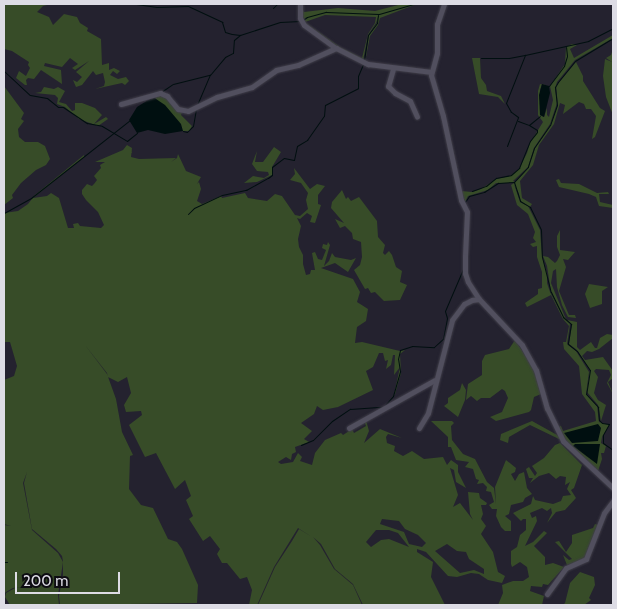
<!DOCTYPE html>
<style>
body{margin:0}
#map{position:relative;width:617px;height:609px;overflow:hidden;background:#24222f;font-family:Cabin,sans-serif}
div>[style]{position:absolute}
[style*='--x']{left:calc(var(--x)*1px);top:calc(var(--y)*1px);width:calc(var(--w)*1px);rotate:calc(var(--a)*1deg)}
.green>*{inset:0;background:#374c28}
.water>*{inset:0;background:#000f10}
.stream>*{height:1px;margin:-0.5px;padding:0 0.5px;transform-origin:0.5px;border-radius:0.5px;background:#000f10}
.roads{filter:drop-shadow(0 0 1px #3f3d48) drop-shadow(0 0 1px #3f3d48)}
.minor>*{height:5px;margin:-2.5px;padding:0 2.5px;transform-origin:2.5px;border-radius:2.5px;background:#514f5e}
span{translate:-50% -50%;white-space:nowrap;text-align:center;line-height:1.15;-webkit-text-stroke:4px #0d0c12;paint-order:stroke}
.frame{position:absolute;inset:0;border:5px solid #dddce5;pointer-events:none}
.scale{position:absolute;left:15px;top:572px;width:105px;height:22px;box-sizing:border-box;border:2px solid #dddce5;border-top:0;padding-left:6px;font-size:15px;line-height:18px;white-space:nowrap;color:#dddce5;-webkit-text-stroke:4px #0d0c12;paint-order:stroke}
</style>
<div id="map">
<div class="green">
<i style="clip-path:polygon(4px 4px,51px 4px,43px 6px,37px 12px,49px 17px,53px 25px,64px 14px,77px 17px,80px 23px,88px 28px,87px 31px,101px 39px,102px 65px,109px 63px,109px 70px,114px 68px,120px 71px,117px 74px,113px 71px,110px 75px,118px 79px,126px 77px,129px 81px,125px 85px,122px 83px,95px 89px,104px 86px,105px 82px,103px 73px,96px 75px,93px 71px,82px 85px,76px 87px,73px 80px,77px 82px,82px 77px,76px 72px,89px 61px,75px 70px,72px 68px,78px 64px,70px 58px,62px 67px,45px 63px,44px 66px,61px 70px,62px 84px,41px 70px,34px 79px,28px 78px,26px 80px,27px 85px,25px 85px,16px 78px,19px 71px,26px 76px,30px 68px,28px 65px,29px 62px,12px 51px,4px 49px)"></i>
<i style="clip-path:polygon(evenodd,402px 4px,417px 4px,380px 18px,378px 25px,370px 36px,365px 62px,369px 35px,377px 23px,379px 14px,376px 23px,368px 35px,363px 61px,340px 48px,303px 21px,307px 17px,302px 20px,302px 8px,304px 12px,338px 8px,375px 11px,402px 4px,325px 15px,376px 17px,375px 23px,368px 34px,362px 58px,340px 47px,305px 22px,325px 15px)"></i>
<i style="clip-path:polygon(613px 35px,613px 38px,575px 60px,557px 82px,555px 88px,557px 103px,550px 124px,534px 148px,528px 167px,513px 181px,515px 182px,528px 168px,535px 148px,550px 126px,558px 105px,556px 86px,576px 62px,583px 76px,583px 81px,600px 108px,605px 111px,595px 137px,592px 139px,596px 116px,591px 109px,586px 109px,584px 104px,579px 102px,563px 114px,565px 105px,560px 103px,554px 124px,539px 145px,533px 165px,520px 181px,522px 198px,532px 204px,530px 207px,520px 201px,519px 194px,514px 184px,520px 202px,528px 206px,540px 230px,542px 257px,547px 274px,547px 283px,550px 292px,561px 313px,551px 292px,547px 266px,543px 256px,548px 257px,555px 263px,557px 261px,560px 255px,557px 247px,557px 236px,560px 230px,560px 250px,575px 252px,568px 260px,563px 259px,566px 267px,559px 291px,569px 315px,575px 315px,576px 318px,568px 317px,562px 305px,557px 287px,556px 269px,553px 271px,551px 283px,565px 317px,567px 320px,577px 322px,577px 347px,580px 350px,591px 342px,595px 348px,597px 348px,600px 338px,607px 334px,613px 335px,613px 338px,599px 349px,592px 352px,587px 351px,582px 356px,585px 360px,603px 357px,613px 371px,613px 378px,608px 382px,613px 394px,607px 383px,611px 375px,609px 370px,596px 369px,594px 371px,598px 377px,594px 393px,598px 400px,606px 405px,601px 421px,598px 405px,587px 392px,590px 370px,577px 350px,569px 344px,572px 325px,563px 318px,570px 324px,567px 344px,576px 351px,589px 372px,586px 394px,597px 406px,599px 422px,609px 425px,602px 437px,601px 443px,606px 446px,604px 453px,601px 453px,602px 459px,598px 471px,563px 438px,558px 427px,561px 426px,563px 431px,596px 421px,595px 412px,582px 394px,579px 366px,564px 349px,563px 342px,566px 342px,569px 326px,563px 319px,551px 295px,527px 307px,525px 303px,538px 294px,538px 289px,542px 288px,542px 272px,537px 257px,537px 246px,533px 247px,530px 244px,536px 242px,533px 238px,535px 232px,528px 214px,517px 205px,511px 185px,514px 183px,496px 183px,488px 190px,468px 196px,465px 202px,461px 191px,472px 192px,481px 189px,496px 179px,510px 176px,519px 169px,527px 153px,530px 143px,543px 122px,538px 115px,538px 91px,540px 84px,549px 86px,542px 84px,540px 90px,540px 115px,544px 117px,547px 108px,547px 115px,549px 117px,553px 100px,550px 86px,565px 64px,566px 47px,572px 44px,577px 45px,570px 49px,574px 58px)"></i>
<i style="clip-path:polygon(613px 49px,613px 115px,606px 97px,603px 76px,605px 59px,612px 62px,606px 58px,611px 55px)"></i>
<i style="clip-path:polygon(472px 58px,480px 58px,481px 78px,486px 85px,487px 91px,501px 96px,505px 104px,498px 97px,479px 94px)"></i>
<i style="clip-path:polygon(4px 86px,24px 113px,21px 119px,24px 121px,18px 129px,19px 137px,25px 142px,38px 142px,45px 146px,50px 159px,46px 165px,36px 170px,21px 183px,12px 195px,13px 198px,4px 205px)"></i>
<i style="clip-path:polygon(44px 87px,54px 89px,58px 87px,65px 91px,59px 102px,66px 104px,72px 111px,75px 110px,75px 103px,82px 103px,95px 108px,102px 115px,94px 124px,106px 117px,108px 119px,98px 126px,79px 119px,65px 107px,57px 104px,58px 98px,55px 95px,35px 93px,41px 92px)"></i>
<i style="clip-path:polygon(163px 94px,182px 112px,181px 115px,192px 126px,189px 131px,183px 131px,155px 98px,157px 95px)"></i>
<i style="clip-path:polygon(evenodd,127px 145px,132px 148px,131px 157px,139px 159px,176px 158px,171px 162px,177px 158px,178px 154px,186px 171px,201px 177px,197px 184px,199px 182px,201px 189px,197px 201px,202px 204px,221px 196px,222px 198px,245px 193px,248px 198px,267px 201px,275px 194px,282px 196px,295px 215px,300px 216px,308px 209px,306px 200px,308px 193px,301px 183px,290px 180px,295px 174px,294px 168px,310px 189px,317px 184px,325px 186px,318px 195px,318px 204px,321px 205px,315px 223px,310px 222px,312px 216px,307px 213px,300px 219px,297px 218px,301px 226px,298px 239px,299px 247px,303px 255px,303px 264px,306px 275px,310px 274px,311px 270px,315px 270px,312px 253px,315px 252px,318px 259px,322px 260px,326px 250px,322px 248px,323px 244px,327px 245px,328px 242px,330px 245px,324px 266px,329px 261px,332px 253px,335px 257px,351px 260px,356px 258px,348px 272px,335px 263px,321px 268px,353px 279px,360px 292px,357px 302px,368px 309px,366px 321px,357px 327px,355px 343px,362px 342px,400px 351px,405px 350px,400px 354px,401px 373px,395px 394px,384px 409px,394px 395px,400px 367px,394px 375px,395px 355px,393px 355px,391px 365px,386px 369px,388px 360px,385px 361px,383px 353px,379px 353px,373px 367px,366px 371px,373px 390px,338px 407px,323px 410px,317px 406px,314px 414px,301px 423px,312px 431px,304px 439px,309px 442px,295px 447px,296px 452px,292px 454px,291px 460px,286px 457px,278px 462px,281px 464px,293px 462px,298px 453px,302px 457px,300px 461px,312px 465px,315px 453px,325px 440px,341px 433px,343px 435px,352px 429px,354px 433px,366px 426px,364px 421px,366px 420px,369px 431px,364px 443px,380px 429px,402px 438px,388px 434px,386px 437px,387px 443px,395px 446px,394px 451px,403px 456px,412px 451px,424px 459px,443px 457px,447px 465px,451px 460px,458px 465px,458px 472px,466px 488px,456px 482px,454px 470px,450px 468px,458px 495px,453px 507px,460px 503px,473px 520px,470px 514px,468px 492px,479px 493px,480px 498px,487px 503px,486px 505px,481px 505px,483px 514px,481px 519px,486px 526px,481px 534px,493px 552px,498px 572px,505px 576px,502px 583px,488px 580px,479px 574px,471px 573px,457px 577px,448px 576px,426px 552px,417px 549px,417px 552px,433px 562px,431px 577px,445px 605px,363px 605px,353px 584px,335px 569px,321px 544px,313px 537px,320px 545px,334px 569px,353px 585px,362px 605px,258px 605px,275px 567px,292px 541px,299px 529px,312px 537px,298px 528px,274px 567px,258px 603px,257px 605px,249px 605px,252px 590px,247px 577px,240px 579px,227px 563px,222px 563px,217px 554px,220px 549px,210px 536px,203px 541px,189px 519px,193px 516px,186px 500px,191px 496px,185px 480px,175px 489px,156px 453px,145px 457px,129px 425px,142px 415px,141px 411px,126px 412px,124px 405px,131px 393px,127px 377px,118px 382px,108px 377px,107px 373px,85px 345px,107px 374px,116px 399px,122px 432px,133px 455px,130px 456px,129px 489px,141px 505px,153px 508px,168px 539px,177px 542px,182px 549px,198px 585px,197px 603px,60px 605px,59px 596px,63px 575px,63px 561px,62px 556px,56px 549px,32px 529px,24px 483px,27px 472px,23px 483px,32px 530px,58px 553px,63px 562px,58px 595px,59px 605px,10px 605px,5px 597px,6px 593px,15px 588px,30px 586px,13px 588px,6px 592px,4px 594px,4px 563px,8px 562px,4px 562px,4px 525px,11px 526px,4px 524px,4px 380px,14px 376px,17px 366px,10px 342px,4px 342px,4px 213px,18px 211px,28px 204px,35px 195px,84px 155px,84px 157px,33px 198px,47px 196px,51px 193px,59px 198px,68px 228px,74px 228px,73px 224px,78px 223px,80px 226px,101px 228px,104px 225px,98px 212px,86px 200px,82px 194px,82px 190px,87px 184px,92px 186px,94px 184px,97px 180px,94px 176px,101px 168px,100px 165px,105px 162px,95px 162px,123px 150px,127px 145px,382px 519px,399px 521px,405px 529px,418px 535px,426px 543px,422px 547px,409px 544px,404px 532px,380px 524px,382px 519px,127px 145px,376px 530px,389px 530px,398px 533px,409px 547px,389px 539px,381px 540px,371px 547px,366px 542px,376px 530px,127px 145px,447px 544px,457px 551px,466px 552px,469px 559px,484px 569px,484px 574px,474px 570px,460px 573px,435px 551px,447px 544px)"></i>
<i style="clip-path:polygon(274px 147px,281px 152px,272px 167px,272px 175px,257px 182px,244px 183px,253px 176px,264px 178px,269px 175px,268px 172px,257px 171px,252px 164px,257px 151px,255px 162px,263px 162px)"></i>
<i style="clip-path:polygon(559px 179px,561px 183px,579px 184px,597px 193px,608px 192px,609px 194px,599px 194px,600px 202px,613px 205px,613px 208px,599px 206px,596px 197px,589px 194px,559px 187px,556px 180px)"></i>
<i style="clip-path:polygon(342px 190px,346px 199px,348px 197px,351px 201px,359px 197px,377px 221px,378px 237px,385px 245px,383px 253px,385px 255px,389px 251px,392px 255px,396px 267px,402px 271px,400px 282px,407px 285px,400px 300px,384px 301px,375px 292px,371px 293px,368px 288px,365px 289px,354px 270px,360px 265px,362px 257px,361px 242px,353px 239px,352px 233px,345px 226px,340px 228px,335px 219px,344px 223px,331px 208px,332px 202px)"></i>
<i style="clip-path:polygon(589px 284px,608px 287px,602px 291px,602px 304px,590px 308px,585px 294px)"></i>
<i style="clip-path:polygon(515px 340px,535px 370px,541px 394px,534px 397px,531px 410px,529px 412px,496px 421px,490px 417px,502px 412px,508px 398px,505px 391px,502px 389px,490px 398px,481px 398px,477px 401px,471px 396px,466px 400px,468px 384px,482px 375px,482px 361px,485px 355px,509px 349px)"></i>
<i style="clip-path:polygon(462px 383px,466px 390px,465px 400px,458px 417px,444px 406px,448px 403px,448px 398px,460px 390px)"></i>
<i style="clip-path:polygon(431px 421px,452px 421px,454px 423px,451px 426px,452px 440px,463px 454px,475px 459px,487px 482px,494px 488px,496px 504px,495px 487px,506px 460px,516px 468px,515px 472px,511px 474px,515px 481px,519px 474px,524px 472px,527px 488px,532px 494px,525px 498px,523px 502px,511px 505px,509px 514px,505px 516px,511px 521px,511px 531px,505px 531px,501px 527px,496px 516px,497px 509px,492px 509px,489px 505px,494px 502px,491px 492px,486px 491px,487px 487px,483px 483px,477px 484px,479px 480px,476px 479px,473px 469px,465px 467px,469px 462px,456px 460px,451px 447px,448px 447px,448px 437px)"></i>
<i style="clip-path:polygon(532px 421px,559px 436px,561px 440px,530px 425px,509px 437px,508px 443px,500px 440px,501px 434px)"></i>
<i style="clip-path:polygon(560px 443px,582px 465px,574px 488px,571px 490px,576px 498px,565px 510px,556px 512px,547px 523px,552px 513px,551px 508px,547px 511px,542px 508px,530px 513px,532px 518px,536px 516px,537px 521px,525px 546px,533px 542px,544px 531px,547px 533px,534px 546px,545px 557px,545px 565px,553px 563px,564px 567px,548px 585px,543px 584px,542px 587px,531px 586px,530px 591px,544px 596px,542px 605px,498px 605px,503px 593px,502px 585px,513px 581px,523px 581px,529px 577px,527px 567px,520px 562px,512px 567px,511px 564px,511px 551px,517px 547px,520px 535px,526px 530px,526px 519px,523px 519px,521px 521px,513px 513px,531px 504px,533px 496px,535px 500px,553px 504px,561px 501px,563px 496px,571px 495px,567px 489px,570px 482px,565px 485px,566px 477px,560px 476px,556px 479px,549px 473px,539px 476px,530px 483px,533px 478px,529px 478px,526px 469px,529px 467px,535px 476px,537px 473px,532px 466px,544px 458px,555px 445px)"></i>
<i style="clip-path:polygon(595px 524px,598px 525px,585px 558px,582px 561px,567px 565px,563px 555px,569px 560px,572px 559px,555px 542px,559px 541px,566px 552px,572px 543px,572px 535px,593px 528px)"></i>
<i style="clip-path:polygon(580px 572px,594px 577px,595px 585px,589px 598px,591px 600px,584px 605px,563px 605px,565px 603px,570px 583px)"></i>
</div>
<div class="water">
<i style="clip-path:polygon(542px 84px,549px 86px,550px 93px,544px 117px,540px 115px,539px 95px)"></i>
<i style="clip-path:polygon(153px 97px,165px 105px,181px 124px,183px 131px,165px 134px,148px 130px,137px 133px,129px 120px,137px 107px)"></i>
<i style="clip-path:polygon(598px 424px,601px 428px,598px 441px,572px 443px,564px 433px)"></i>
<i style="clip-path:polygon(575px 444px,600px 444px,597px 464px,573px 446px)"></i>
</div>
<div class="stream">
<i style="--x:136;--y:4;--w:21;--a:8"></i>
<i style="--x:157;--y:7;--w:31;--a:-2"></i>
<i style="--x:188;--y:6;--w:38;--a:25"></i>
<i style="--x:222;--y:22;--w:10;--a:73"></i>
<i style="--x:225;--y:32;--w:7;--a:16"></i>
<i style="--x:232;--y:34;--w:8;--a:7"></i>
<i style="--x:240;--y:35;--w:42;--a:-18"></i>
<i style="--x:280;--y:22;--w:20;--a:-3"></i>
<i style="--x:273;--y:8;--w:6;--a:-45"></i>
<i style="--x:613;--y:8;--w:11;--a:90"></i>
<i style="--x:303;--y:20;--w:5;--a:-37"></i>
<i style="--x:307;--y:17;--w:20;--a:-15"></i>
<i style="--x:326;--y:12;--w:53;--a:2.2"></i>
<i style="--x:379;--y:14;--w:36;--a:-16"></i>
<i style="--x:613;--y:38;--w:44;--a:148.8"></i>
<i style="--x:575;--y:61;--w:27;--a:129"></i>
<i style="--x:558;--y:82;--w:6;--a:121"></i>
<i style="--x:555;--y:87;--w:18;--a:84"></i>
<i style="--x:557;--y:105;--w:21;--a:109"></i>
<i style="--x:550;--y:125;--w:28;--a:125"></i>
<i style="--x:534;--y:148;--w:20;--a:108"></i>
<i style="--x:528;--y:167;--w:21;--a:133"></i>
<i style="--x:514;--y:182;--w:20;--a:72"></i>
<i style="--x:520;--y:201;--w:12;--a:31"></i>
<i style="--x:530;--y:207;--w:25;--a:64"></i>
<i style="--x:541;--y:230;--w:27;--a:88"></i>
<i style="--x:542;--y:257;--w:36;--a:76"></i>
<i style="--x:551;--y:292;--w:28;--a:64"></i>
<i style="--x:563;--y:317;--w:11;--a:41"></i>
<i style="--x:571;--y:324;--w:20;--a:99"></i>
<i style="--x:568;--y:344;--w:11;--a:38"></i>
<i style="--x:577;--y:351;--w:23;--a:56"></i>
<i style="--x:590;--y:370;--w:24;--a:99"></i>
<i style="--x:586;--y:394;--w:18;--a:47"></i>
<i style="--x:598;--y:407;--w:13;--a:86"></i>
<i style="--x:599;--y:420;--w:4;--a:45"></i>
<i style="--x:602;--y:423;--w:7;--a:8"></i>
<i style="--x:609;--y:424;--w:13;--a:119"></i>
<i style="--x:603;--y:435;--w:8;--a:90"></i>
<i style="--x:603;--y:443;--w:12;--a:35"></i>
<i style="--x:481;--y:58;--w:28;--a:0"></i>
<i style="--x:509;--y:58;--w:16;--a:-11"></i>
<i style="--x:364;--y:60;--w:25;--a:-81"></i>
<i style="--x:368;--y:35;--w:15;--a:-53"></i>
<i style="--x:377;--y:23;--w:8;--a:-83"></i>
<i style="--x:4;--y:71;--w:35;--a:43"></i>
<i style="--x:30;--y:95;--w:17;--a:10"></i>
<i style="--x:47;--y:98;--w:14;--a:39"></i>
<i style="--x:58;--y:107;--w:5;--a:0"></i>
<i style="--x:63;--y:107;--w:29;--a:34"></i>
<i style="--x:87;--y:123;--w:15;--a:11"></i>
<i style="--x:102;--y:126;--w:29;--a:31"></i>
<i style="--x:127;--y:141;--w:13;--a:-39"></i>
<i style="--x:549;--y:86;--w:25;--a:-53"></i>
<i style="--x:564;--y:66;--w:10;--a:-73"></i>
<i style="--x:567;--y:56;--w:9;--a:-96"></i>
<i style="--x:161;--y:92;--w:14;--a:-34"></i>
<i style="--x:173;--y:84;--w:38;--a:-14"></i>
<i style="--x:210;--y:75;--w:23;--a:-50"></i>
<i style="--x:225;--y:57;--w:9;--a:-27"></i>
<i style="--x:233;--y:53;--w:13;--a:-86"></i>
<i style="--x:234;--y:40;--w:8;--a:-40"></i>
<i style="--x:197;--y:105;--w:33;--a:-67"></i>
<i style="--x:518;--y:121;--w:12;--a:20"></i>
<i style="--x:183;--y:131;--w:4;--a:14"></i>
<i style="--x:187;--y:132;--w:8;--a:-45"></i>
<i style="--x:193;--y:126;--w:17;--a:-80"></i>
<i style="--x:507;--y:146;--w:31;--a:-69"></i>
<i style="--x:518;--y:117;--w:9;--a:-144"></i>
<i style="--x:511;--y:112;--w:10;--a:-119"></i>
<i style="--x:506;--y:103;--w:52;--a:-68.4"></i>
<i style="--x:525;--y:55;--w:65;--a:-12.5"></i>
<i style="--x:588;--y:41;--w:28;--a:-27"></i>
<i style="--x:472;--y:191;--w:15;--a:-20"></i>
<i style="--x:486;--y:186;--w:13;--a:-39"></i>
<i style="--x:496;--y:178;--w:15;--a:-11"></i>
<i style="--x:511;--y:175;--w:11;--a:-41"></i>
<i style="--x:519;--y:168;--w:29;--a:-68"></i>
<i style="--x:530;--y:141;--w:11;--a:-52"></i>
<i style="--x:537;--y:132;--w:2;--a:-90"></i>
<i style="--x:537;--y:130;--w:9;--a:-148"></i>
<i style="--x:529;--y:125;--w:14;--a:-39"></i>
<i style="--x:465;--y:202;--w:7;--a:-56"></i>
<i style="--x:469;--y:196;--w:16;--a:-15"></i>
<i style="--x:484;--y:192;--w:17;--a:-33"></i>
<i style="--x:498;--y:183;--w:16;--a:-4"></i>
<i style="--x:4;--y:213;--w:31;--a:-29"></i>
<i style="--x:31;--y:198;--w:125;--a:-38.2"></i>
<i style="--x:188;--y:214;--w:8;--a:-45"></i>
<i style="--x:194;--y:208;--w:31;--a:-25"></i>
<i style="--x:222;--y:195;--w:25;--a:-12"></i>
<i style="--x:246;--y:190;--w:25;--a:-29"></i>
<i style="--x:268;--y:178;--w:5;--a:-37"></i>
<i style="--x:272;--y:175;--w:8;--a:-90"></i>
<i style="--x:272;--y:167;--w:15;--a:-37"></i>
<i style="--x:284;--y:158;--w:10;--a:11"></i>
<i style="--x:294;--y:160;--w:14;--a:-78"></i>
<i style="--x:297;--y:146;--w:12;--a:-31"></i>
<i style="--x:307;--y:140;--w:29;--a:-55"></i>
<i style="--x:324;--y:116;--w:11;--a:-85"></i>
<i style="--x:325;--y:105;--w:37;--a:-27"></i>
<i style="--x:358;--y:88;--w:12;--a:-90"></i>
<i style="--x:358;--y:76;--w:13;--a:-67"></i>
<i style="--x:385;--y:405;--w:12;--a:-48"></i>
<i style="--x:393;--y:396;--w:26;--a:-74"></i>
<i style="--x:400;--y:371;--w:12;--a:-99"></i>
<i style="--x:398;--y:359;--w:9;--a:-77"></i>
<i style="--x:400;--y:350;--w:13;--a:-18"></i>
<i style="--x:412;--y:346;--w:22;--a:3"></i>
<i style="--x:434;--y:347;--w:12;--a:-42"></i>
<i style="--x:443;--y:339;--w:21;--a:-79"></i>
<i style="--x:447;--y:318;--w:7;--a:-106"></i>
<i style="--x:445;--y:311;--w:46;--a:-66.8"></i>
<i style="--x:301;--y:445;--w:13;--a:-23"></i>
<i style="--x:313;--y:440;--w:27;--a:-45"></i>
<i style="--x:332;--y:421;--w:22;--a:-34"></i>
<i style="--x:350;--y:409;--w:32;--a:-4"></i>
<i style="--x:4;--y:562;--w:3;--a:0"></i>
<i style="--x:458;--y:605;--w:1;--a:0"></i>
</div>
<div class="roads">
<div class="minor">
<i style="--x:300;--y:4;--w:14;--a:90"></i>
<i style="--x:300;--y:18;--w:8;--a:60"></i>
<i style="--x:304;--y:25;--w:39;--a:36"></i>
<i style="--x:444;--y:4;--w:21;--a:109"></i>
<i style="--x:437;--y:24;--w:29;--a:90"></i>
<i style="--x:437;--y:53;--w:23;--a:105"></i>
<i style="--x:431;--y:75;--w:43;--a:73.7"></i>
<i style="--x:443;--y:116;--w:86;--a:77.9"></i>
<i style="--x:461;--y:200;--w:13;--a:63"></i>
<i style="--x:467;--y:212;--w:44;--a:92.6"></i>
<i style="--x:465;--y:256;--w:17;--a:90"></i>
<i style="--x:465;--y:273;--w:9;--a:72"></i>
<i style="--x:468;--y:282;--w:20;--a:57"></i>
<i style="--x:479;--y:299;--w:63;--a:46.9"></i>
<i style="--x:522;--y:345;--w:29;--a:61"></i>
<i style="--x:536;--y:370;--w:40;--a:74"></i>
<i style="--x:547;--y:408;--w:37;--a:64"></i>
<i style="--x:563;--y:441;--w:69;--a:43.2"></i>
<i style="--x:393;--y:69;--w:18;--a:106"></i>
<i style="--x:388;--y:86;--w:10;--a:45"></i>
<i style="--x:395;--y:93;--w:17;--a:28"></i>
<i style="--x:410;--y:101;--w:17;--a:66"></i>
<i style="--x:121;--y:104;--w:41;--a:-15.8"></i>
<i style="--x:160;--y:93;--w:8;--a:23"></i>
<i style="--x:167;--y:96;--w:17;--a:50"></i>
<i style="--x:178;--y:109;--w:10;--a:11"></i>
<i style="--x:188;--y:111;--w:32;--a:-26"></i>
<i style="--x:217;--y:97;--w:36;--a:-16"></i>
<i style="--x:252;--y:87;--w:29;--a:-35"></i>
<i style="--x:276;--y:70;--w:23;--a:-13"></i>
<i style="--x:298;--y:65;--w:42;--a:-24.1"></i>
<i style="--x:336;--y:48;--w:36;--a:27"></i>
<i style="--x:368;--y:64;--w:64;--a:7.2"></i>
<i style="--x:349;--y:428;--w:98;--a:-29.2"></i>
<i style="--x:419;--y:428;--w:17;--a:-59"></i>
<i style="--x:428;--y:413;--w:96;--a:-75.5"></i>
<i style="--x:452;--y:320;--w:20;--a:-53"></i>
<i style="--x:464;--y:304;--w:9;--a:-27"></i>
<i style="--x:472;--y:300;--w:7;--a:-8"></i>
<i style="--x:547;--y:594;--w:32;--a:-54"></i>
<i style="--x:566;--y:568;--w:22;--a:-24"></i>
<i style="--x:586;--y:559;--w:49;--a:-68.6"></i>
<i style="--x:604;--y:513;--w:15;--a:-53"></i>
</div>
</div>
<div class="frame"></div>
<div class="scale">200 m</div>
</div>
